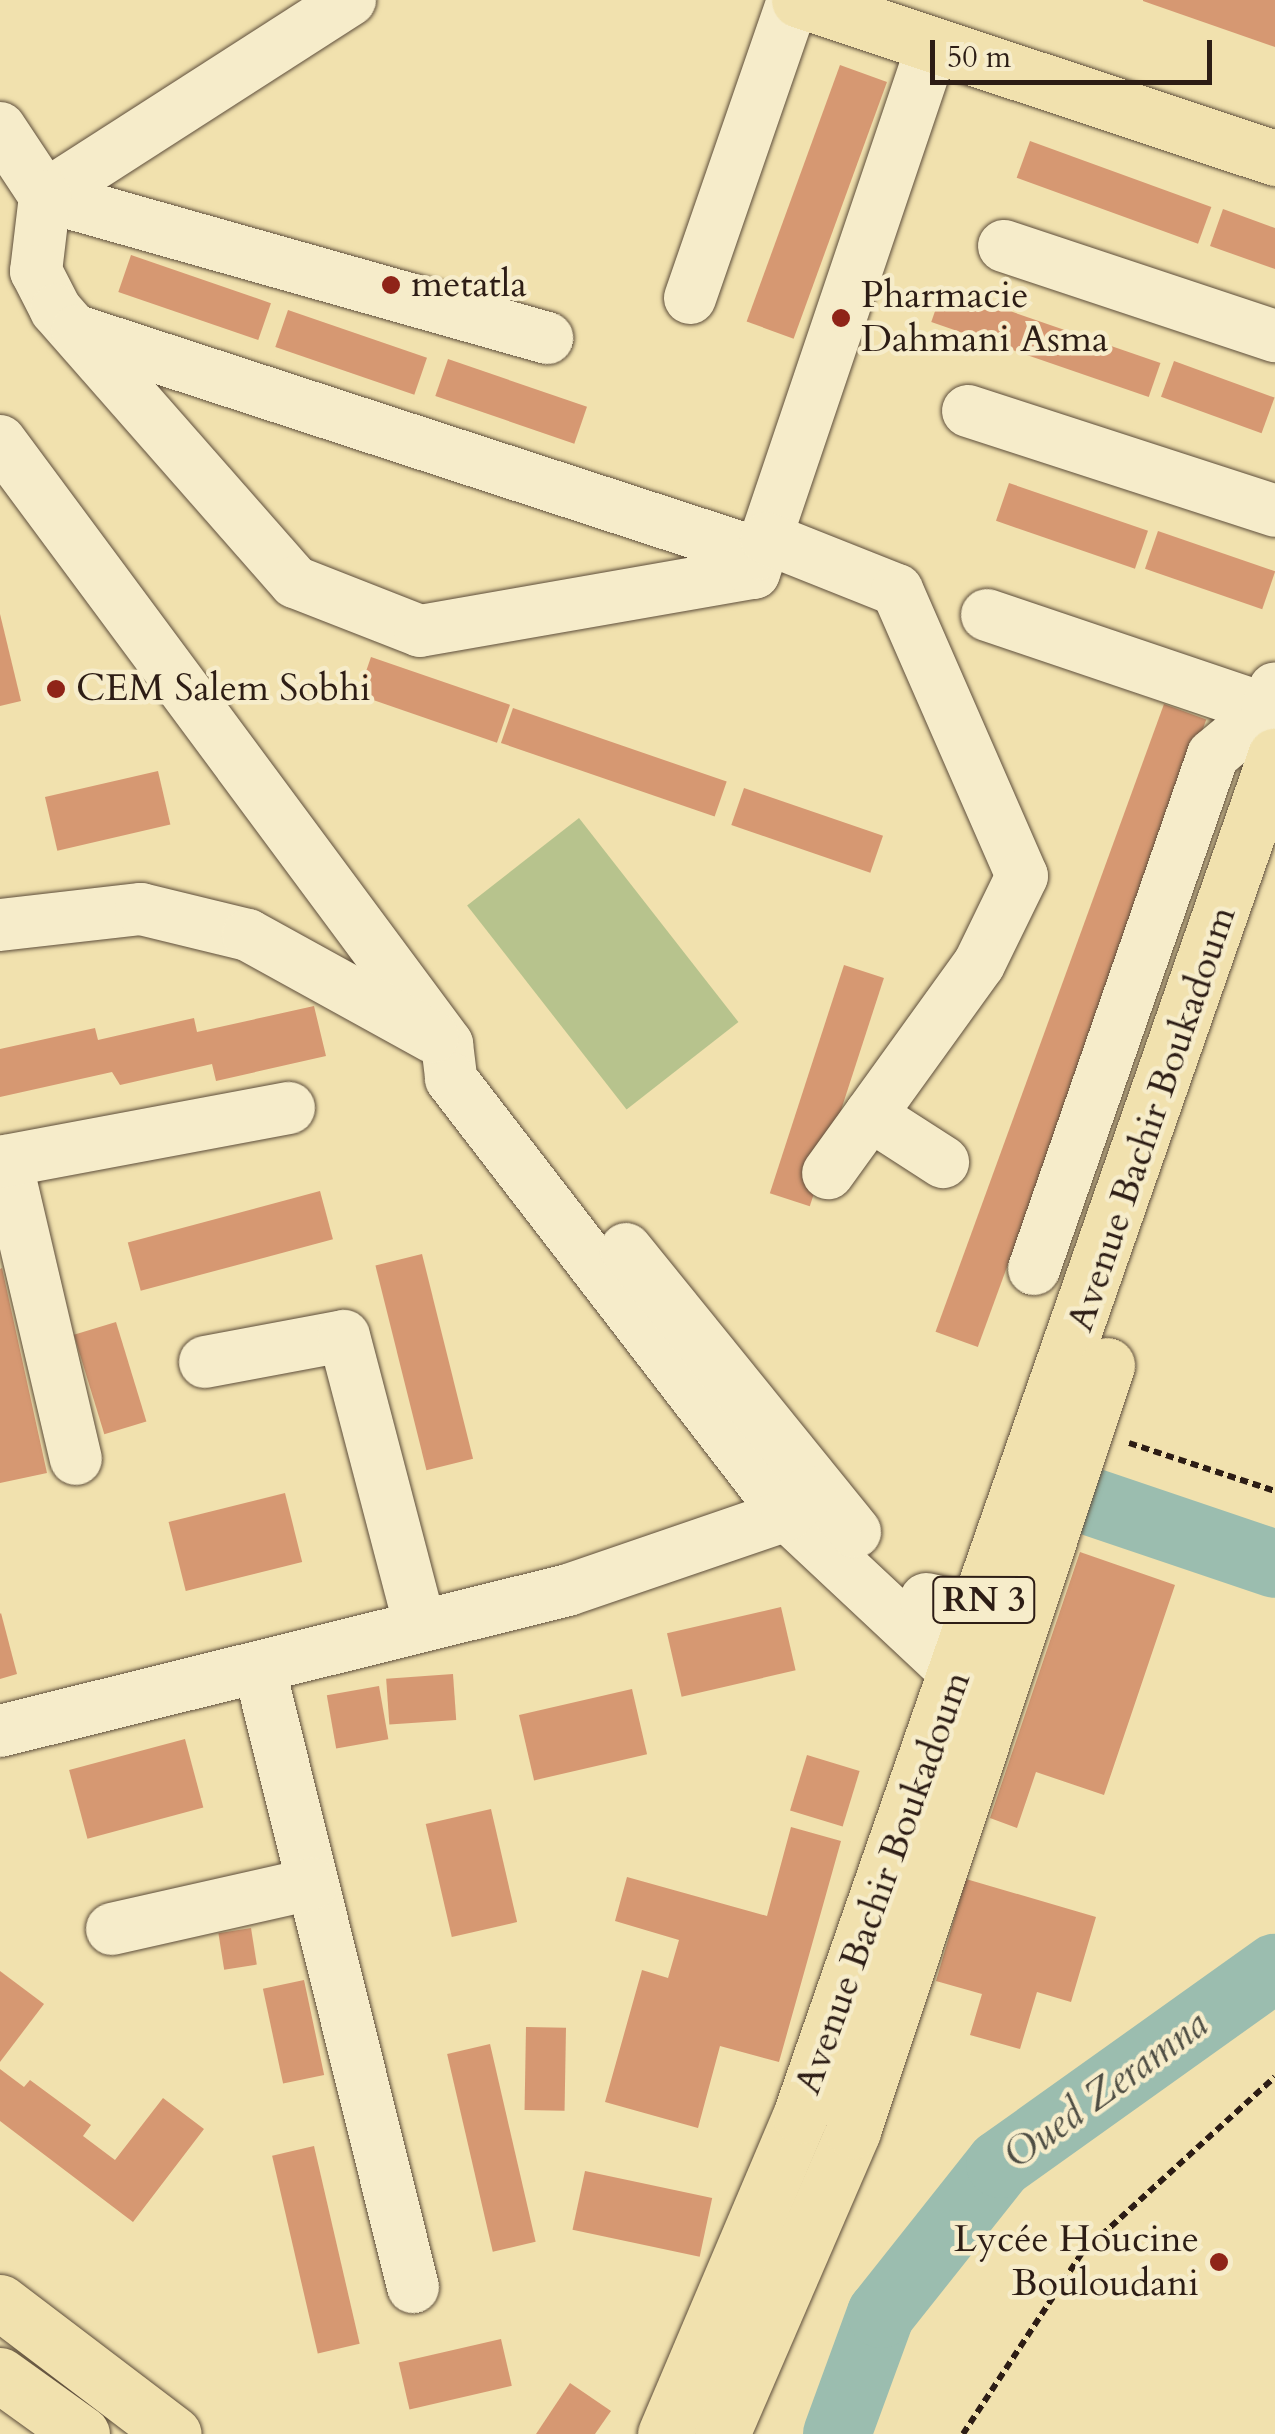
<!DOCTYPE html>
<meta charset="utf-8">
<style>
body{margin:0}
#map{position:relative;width:1275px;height:2434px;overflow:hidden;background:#f1e1ae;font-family:Cardo,serif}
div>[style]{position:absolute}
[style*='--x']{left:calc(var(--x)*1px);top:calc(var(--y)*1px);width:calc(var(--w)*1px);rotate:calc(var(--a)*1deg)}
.green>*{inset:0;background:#b7c38d;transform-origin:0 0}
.river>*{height:68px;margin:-34px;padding:0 34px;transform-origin:34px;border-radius:34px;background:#9bbdaf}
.building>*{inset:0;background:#d69872;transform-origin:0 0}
.path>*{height:6px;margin-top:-3px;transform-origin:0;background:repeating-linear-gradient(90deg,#2d1d15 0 8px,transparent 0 13px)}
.roads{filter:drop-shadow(0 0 2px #5e4e3b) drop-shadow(0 0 2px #5e4e3b)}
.minor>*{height:52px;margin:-26px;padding:0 26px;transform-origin:26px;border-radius:26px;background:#f6ecca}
.major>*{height:55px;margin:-27.5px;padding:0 27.5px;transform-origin:27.5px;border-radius:27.5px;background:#f1e1ae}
.dots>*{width:28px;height:28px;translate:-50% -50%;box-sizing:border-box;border:5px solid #f6ecca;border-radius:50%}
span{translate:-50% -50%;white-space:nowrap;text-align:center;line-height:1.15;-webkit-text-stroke:9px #f6ecca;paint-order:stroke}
.shield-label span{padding:2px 8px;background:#f6ecca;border:2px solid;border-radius:8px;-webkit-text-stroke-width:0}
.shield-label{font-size:35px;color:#2d1d15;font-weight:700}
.poi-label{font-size:38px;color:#2d1d15}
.left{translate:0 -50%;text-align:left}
.right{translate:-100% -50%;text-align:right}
.street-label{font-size:38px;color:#2d1d15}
.water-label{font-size:40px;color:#4e4d43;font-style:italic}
.scale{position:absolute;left:930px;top:40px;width:282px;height:45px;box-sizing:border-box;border:5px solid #2d1d15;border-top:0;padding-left:12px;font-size:30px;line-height:35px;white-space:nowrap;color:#2d1d15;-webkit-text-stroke:8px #f6ecca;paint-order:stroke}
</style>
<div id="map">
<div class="green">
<i style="left:579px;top:818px;width:259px;height:142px;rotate:52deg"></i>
</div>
<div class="river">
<i style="--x:1089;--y:1501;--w:196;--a:18.7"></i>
<i style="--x:837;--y:2434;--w:128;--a:-69.9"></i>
<i style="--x:881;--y:2314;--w:191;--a:-51.6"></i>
<i style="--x:1000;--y:2164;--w:338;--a:-35.5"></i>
</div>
<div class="building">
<i style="clip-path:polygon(1143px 0,1275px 0,1275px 47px,1143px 1px)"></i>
<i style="left:840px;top:65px;width:50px;height:273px;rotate:20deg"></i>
<i style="left:1030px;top:141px;width:193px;height:39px;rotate:20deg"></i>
<i style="clip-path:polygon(1223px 209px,1275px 228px,1275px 269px,1210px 246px)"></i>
<i style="left:131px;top:255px;width:148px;height:39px;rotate:19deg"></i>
<i style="left:943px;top:288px;width:230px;height:36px;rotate:19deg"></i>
<i style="left:288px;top:310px;width:147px;height:39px;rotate:19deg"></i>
<i style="left:448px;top:359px;width:147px;height:39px;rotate:19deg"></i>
<i style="left:1174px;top:361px;width:107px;height:38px;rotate:20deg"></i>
<i style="left:1009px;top:483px;width:147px;height:40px;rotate:19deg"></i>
<i style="left:1158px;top:531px;width:124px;height:40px;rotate:19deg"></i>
<i style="clip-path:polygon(0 614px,21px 701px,0 706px)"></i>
<i style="left:371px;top:657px;width:147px;height:40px;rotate:19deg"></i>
<i style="left:1164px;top:704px;width:45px;height:668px;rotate:20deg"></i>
<i style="left:513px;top:708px;width:226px;height:37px;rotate:19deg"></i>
<i style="left:158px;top:771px;width:55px;height:116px;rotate:77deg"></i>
<i style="left:744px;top:788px;width:147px;height:39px;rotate:19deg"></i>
<i style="left:844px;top:965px;width:42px;height:240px;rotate:18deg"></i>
<i style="clip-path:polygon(314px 1006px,326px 1056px,216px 1081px,212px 1064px,120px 1085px,112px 1072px,0 1097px,0 1049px,95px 1028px,98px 1040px,194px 1018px,197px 1032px)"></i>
<i style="left:320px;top:1191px;width:50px;height:199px;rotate:75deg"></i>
<i style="left:422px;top:1254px;width:211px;height:48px;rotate:76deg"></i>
<i style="clip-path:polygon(2px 1268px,47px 1473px,0 1483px,0 1269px)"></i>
<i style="left:116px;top:1322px;width:104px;height:44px;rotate:73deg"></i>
<i style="left:285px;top:1493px;width:71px;height:120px;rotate:76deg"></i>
<i style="clip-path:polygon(1080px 1552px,1175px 1585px,1104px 1795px,1036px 1772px,1017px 1828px,990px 1818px)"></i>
<i style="left:781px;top:1607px;width:65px;height:117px;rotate:77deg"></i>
<i style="clip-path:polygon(1px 1613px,17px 1674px,0 1679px,0 1614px)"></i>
<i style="left:453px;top:1674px;width:46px;height:67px;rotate:86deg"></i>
<i style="left:379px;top:1686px;width:54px;height:53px;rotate:80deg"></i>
<i style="left:632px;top:1689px;width:67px;height:116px;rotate:77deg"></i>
<i style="left:185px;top:1739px;width:71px;height:120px;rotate:75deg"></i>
<i style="left:807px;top:1755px;width:55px;height:58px;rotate:17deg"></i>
<i style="left:491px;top:1809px;width:116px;height:67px;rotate:77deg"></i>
<i style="clip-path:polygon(791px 1827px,841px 1841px,779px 2062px,720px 2046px,698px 2128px,605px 2102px,642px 1970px,668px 1978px,679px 1940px,615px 1921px,627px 1877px,767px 1916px)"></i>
<i style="clip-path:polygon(966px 1879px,1096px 1917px,1071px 2002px,1037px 1992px,1020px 2049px,970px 2035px,982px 1994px,936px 1981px)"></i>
<i style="left:251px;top:1928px;width:37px;height:33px;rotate:81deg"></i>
<i style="clip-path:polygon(0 1971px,44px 2004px,0 2062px)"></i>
<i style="left:304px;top:1980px;width:97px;height:42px;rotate:78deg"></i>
<i style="left:526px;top:2027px;width:40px;height:83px;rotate:1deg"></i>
<i style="left:490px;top:2044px;width:203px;height:44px;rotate:77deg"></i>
<i style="clip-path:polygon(0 2069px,24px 2087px,30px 2080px,91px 2125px,83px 2136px,115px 2160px,163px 2098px,204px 2129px,133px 2222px,0 2121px)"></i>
<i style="left:314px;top:2146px;width:203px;height:43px;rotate:77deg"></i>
<i style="left:585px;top:2171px;width:130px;height:60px;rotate:12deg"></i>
<i style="left:501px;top:2339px;width:48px;height:105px;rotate:77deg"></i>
<i style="clip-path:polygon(570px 2383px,611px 2411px,595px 2434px,536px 2434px)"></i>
</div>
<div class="path">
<i style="--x:1129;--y:1443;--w:154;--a:18.2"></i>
<i style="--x:963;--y:2434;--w:217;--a:-56.7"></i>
<i style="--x:1082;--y:2253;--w:261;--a:-42.4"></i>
</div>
<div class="roads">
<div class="minor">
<i style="--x:350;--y:0;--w:363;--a:147.3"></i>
<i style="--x:45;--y:196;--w:522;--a:15.79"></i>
<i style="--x:0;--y:128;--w:82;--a:56.5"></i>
<i style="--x:45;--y:196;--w:76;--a:96.8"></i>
<i style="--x:36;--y:271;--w:44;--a:62.9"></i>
<i style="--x:56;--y:310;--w:362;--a:48.7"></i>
<i style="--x:295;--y:582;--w:134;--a:21.4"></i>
<i style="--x:420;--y:631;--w:339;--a:-9.9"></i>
<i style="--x:754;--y:573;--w:555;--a:-71.3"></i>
<i style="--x:1004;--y:246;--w:286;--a:18.4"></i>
<i style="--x:690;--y:298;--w:315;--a:-70.9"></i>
<i style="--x:77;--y:331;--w:718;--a:18.08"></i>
<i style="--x:968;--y:411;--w:323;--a:18"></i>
<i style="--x:0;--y:441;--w:751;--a:53.45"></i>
<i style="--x:447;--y:1044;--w:35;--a:83"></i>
<i style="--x:451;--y:1079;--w:550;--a:52.38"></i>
<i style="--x:787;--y:1515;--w:271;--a:43.1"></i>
<i style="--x:766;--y:538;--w:141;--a:21.7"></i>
<i style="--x:897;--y:590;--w:312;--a:66.4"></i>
<i style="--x:1022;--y:876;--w:98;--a:116"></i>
<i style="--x:979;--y:964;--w:258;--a:125.8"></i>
<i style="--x:987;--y:615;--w:296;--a:18.7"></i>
<i style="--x:0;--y:925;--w:142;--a:-6.5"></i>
<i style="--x:141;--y:909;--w:110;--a:13.7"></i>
<i style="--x:248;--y:935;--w:211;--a:28.9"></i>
<i style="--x:870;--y:1115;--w:87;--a:32.8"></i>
<i style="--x:6;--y:1161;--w:306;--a:76.8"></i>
<i style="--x:0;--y:1162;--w:294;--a:-10.6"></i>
<i style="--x:626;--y:1249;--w:364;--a:51"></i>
<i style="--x:1034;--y:1269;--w:544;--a:-70.8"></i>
<i style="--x:1213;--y:755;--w:70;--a:-39.8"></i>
<i style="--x:1267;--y:710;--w:23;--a:-70"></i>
<i style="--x:205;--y:1362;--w:141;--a:-10.6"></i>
<i style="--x:344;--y:1336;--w:300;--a:75.3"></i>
<i style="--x:926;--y:1599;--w:33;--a:12"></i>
<i style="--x:958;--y:1606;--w:30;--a:-23"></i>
<i style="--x:259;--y:1667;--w:639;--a:76.05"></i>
<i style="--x:0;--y:1731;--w:585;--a:-13.94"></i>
<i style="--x:568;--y:1590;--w:231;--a:-18.9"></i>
<i style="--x:787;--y:1515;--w:32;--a:-46"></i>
<i style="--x:112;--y:1929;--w:205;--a:-12.7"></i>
</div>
<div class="major">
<i style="--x:799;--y:0;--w:502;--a:18.36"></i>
<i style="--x:0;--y:2302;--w:218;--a:37.2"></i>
<i style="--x:0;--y:2375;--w:101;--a:35.7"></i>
<i style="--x:665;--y:2434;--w:345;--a:-67"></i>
<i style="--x:800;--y:2116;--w:1441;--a:-70.75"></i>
<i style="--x:722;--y:2434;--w:330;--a:-66.6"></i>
<i style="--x:853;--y:2131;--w:807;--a:-71.65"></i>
</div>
</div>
<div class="dots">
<i style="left:391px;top:285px;background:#8f2418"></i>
<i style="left:841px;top:318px;background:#8f2418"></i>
<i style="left:56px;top:689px;background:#8f2418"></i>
<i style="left:1219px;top:2262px;background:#8f2418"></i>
</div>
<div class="shield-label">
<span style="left:984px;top:1600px">RN 3</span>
</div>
<div class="poi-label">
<span class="left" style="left:411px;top:285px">metatla</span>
<span class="left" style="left:861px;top:318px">Pharmacie<br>Dahmani Asma</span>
<span class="left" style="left:76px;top:689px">CEM Salem Sobhi</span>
<span class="right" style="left:1199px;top:2262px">Lycée Houcine<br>Bouloudani</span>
</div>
<div class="street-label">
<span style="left:1152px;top:1119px;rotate:-71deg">Avenue Bachir Boukadoum</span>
<span style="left:883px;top:1883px;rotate:-70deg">Avenue Bachir Boukadoum</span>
</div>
<div class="water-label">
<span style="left:1106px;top:2090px;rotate:-36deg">Oued Zeramna</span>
</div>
<div class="scale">50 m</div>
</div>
